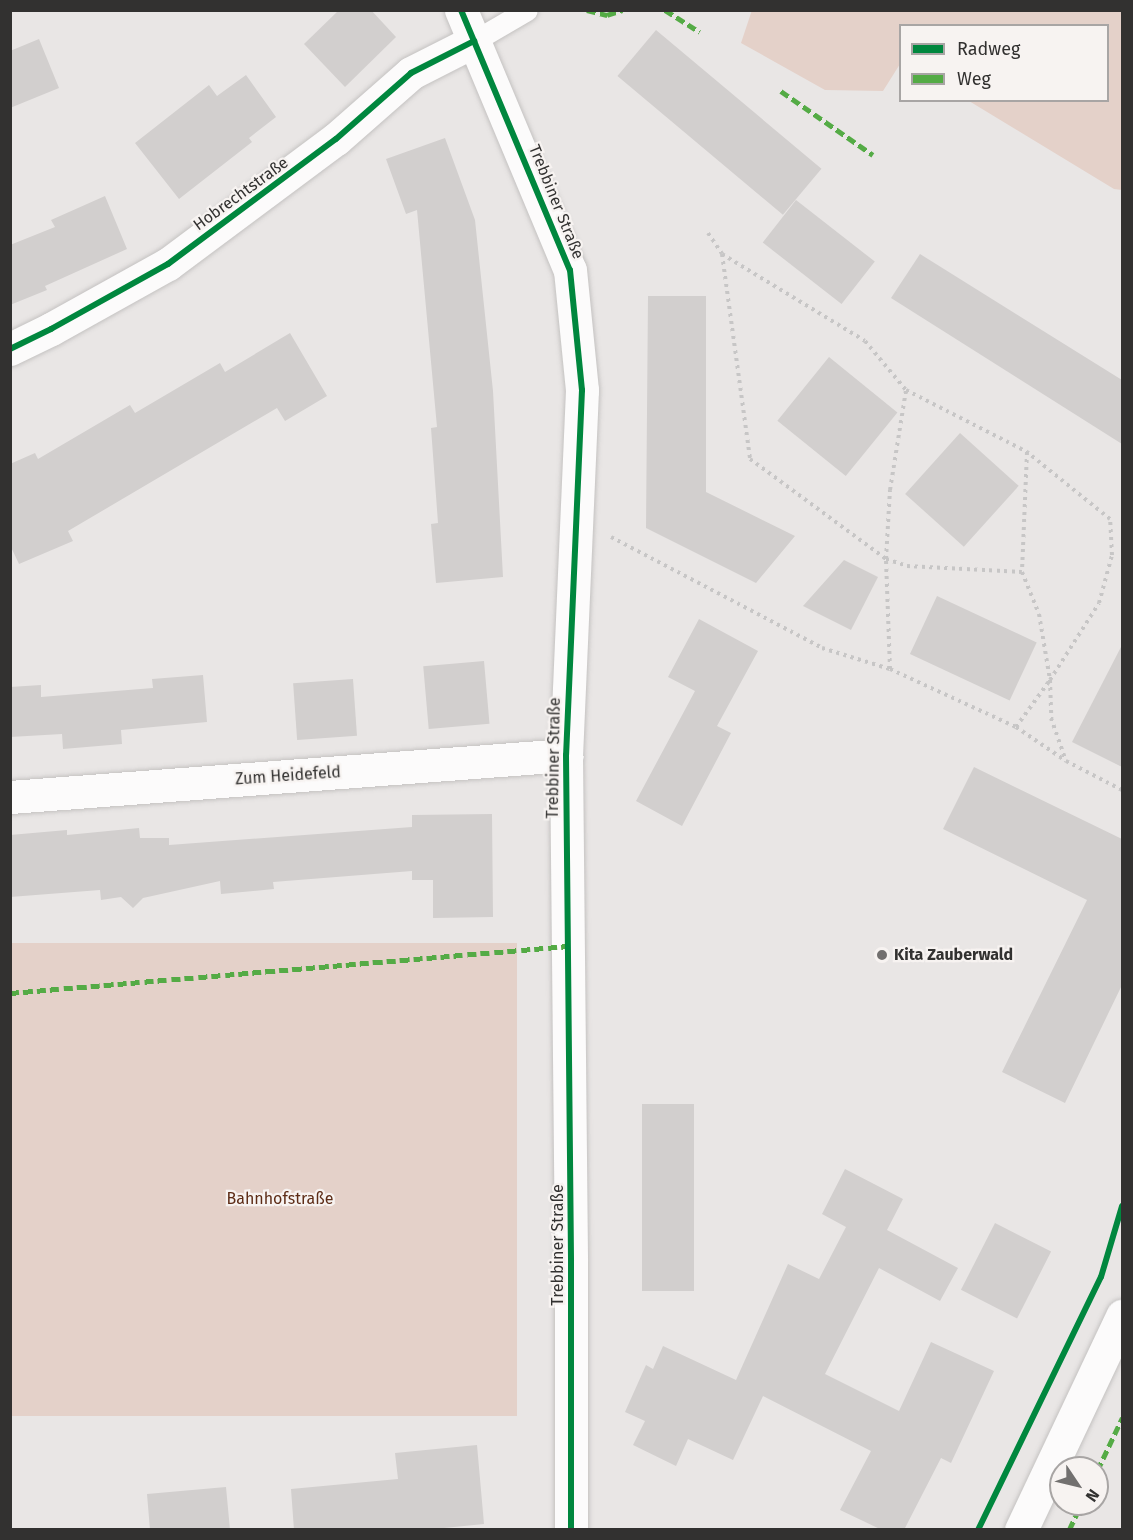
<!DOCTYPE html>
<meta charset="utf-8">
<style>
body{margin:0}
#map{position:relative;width:1133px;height:1540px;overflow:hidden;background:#e9e6e5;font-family:"Fira Sans",sans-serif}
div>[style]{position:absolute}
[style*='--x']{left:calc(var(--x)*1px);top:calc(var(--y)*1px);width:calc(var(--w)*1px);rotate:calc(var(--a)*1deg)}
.green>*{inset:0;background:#e4d1c9;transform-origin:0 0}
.building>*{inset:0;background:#d2cfce;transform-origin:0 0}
.path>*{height:4px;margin-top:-2px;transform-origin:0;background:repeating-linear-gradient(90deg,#c7c6c6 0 3px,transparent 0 7.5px)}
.roads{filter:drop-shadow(0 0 2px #c4c2c1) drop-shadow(0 0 2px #c4c2c1)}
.lane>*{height:21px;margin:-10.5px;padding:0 10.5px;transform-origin:10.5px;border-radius:10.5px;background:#fcfbfb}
.street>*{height:33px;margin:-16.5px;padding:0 16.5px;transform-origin:16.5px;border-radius:16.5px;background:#fcfbfb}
.secondary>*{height:33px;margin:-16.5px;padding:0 16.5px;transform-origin:16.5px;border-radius:16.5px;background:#fcfbfb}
.quiet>*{height:4.5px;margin-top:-2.25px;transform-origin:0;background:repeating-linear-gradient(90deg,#54ab45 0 9px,transparent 0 13.5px)}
.cycleway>*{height:6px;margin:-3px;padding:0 3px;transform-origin:3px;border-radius:3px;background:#00873e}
.dots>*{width:16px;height:16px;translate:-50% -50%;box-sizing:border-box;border:3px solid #f7f3f1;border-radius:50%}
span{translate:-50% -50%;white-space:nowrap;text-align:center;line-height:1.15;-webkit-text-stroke:4.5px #f7f3f1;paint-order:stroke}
.street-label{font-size:16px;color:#323130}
.poi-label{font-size:16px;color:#323130;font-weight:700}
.left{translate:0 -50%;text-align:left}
.park-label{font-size:16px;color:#5d2c16}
.frame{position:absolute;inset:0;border:12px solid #323130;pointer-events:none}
.legend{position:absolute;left:899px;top:24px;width:210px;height:78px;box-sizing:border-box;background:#f7f3f1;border:2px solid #a8a5a4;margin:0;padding:8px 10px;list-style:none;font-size:18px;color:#323130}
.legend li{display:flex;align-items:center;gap:12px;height:30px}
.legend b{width:30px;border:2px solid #a8a5a4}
.north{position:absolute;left:1049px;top:1456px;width:60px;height:60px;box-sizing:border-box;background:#f7f3f1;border:2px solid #a8a5a4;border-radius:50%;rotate:125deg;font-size:16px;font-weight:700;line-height:24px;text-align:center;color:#323130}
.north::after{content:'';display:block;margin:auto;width:21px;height:27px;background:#72706f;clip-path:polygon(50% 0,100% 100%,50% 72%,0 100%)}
</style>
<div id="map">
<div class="green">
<i style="clip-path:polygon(752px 10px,1122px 11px,1122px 190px,1114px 189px,969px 101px,1108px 100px,1108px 26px,900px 26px,900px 64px,883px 91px,825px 90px,741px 43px)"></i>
<i style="left:517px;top:943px;width:473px;height:508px;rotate:90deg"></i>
</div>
<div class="building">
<i style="clip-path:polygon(339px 10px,371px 10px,396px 37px,345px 87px,304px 44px)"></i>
<i style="left:656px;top:30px;width:216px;height:60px;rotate:40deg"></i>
<i style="clip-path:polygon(39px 39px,59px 88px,10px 108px,10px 51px)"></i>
<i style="clip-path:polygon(246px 75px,276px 117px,249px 138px,252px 142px,179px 199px,135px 143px,209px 85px,217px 96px)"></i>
<i style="clip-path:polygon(445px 138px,475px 220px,493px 391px,503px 577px,436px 583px,431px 524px,438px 523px,431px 428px,437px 427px,417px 210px,406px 214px,386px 159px)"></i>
<i style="clip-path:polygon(105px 196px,127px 249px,45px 286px,47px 290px,10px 305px,10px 245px,55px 227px,51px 220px)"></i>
<i style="left:796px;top:200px;width:100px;height:54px;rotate:38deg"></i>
<i style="clip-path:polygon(920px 254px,1122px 380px,1122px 444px,891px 298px)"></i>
<i style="clip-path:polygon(648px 296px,706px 296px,706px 492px,795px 536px,756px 583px,646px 528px)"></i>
<i style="clip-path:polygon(290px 333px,327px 396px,285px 421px,277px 408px,68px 531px,73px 541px,19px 564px,10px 545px,10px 464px,35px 453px,38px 459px,130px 405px,135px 413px,220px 363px,225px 372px)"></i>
<i style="left:829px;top:357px;width:88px;height:82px;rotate:39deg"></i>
<i style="left:960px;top:433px;width:79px;height:82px;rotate:42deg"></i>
<i style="clip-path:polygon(844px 560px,878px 577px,851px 630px,803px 606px)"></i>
<i style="left:937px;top:596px;width:110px;height:64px;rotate:25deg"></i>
<i style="clip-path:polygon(699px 619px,758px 651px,717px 726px,731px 733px,682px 826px,636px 801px,695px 691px,668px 677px)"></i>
<i style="clip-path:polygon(1122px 645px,1122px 767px,1072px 742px)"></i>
<i style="left:484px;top:661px;width:63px;height:61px;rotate:85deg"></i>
<i style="clip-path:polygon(203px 675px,207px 722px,121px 730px,122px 744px,63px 749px,62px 734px,10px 737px,10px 687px,41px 685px,41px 697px,153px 688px,152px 679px)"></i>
<i style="left:353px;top:679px;width:57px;height:60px;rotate:86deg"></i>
<i style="clip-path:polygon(974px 767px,1122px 839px,1122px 985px,1065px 1103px,1002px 1072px,1087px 900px,943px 829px)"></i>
<i style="clip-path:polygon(492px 814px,493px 917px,433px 918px,433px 880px,412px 880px,412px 871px,273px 882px,274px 889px,221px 894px,220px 881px,143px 898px,133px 908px,121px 897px,101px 900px,100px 890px,10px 897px,10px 835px,67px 830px,67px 835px,139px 828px,140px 838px,169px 838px,169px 845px,412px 827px,412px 815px)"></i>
<i style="left:642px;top:1104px;width:52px;height:187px"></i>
<i style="clip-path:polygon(845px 1169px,903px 1199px,887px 1230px,958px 1268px,940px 1301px,879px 1268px,825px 1374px,899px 1411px,931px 1342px,994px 1371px,951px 1463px,941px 1458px,904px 1530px,882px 1530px,840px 1510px,871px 1451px,763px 1396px,733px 1460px,688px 1439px,676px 1466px,633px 1445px,645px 1421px,625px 1412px,646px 1365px,653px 1369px,663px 1346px,736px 1380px,788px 1264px,819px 1279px,846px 1227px,822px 1214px)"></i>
<i style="left:995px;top:1223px;width:63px;height:75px;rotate:27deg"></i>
<i style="clip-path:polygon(477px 1445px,484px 1524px,424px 1530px,294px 1530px,291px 1489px,398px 1479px,395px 1453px)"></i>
<i style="clip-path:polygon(226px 1487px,230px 1530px,150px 1530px,147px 1494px)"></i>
</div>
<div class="path">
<i style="--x:708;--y:233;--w:25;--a:56"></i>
<i style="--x:722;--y:254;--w:207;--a:82.2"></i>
<i style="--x:750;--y:459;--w:169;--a:36.3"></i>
<i style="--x:886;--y:559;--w:22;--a:18"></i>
<i style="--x:907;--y:566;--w:115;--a:3"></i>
<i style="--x:1022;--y:572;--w:45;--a:68"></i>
<i style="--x:1039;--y:614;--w:67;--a:80.5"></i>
<i style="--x:1050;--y:680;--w:38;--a:88"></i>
<i style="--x:1051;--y:718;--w:46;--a:70.8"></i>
<i style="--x:722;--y:254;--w:167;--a:31.3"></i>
<i style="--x:865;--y:341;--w:64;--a:50.1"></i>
<i style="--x:906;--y:390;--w:136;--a:27.1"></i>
<i style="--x:1027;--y:452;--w:120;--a:92.4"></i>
<i style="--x:611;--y:537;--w:238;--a:27.7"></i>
<i style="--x:822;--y:648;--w:71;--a:17.2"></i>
<i style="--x:890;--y:669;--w:139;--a:24.7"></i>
<i style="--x:1016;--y:727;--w:60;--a:34.2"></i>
<i style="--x:1066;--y:761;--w:63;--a:27.4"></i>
<i style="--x:890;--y:669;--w:110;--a:-92.1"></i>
<i style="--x:886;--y:559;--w:69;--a:-86.7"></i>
<i style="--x:890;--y:490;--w:101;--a:-80.9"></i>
<i style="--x:1016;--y:727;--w:58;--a:-54.1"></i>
<i style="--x:1050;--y:680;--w:91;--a:-57.5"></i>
<i style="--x:1099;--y:603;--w:50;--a:-74.8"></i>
<i style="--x:1112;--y:555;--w:36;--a:-93"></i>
<i style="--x:1110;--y:519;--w:107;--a:-141.1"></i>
</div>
<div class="roads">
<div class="lane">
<i style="--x:474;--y:41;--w:61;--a:-30.3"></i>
</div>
<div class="street">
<i style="--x:461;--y:10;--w:282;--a:67.3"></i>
<i style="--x:570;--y:270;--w:121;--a:84.3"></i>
<i style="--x:582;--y:390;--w:365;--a:92.5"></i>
<i style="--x:566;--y:755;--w:506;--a:89.43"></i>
<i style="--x:571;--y:1261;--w:269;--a:90"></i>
<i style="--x:10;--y:349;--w:46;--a:-26"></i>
<i style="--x:51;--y:329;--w:134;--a:-29.1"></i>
<i style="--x:168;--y:264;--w:209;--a:-36.7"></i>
<i style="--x:336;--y:139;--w:100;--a:-41.3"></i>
<i style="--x:411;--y:73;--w:71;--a:-26.9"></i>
<i style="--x:10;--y:797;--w:558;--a:-4.32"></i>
</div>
<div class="secondary">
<i style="--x:1021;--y:1530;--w:237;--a:-64.7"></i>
</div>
</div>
<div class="quiet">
<i style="--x:587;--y:10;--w:21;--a:14"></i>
<i style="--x:607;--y:15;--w:16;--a:-18"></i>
<i style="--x:665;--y:10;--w:41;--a:32.2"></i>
<i style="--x:781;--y:91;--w:112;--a:34.8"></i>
<i style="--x:10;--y:993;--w:560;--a:-4.81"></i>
<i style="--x:1097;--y:1471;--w:59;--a:-64.7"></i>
<i style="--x:1069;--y:1530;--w:29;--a:-65"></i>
</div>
<div class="cycleway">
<i style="--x:461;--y:10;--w:282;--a:67.3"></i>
<i style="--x:570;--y:270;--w:121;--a:84.3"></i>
<i style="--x:582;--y:390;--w:365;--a:92.5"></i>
<i style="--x:566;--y:755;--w:506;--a:89.43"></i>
<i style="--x:571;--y:1261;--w:269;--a:90"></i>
<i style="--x:10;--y:349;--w:46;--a:-26"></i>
<i style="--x:51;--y:329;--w:134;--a:-29.1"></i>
<i style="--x:168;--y:264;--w:209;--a:-36.7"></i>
<i style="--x:336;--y:139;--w:100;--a:-41.3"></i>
<i style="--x:411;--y:73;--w:71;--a:-26.9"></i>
<i style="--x:978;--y:1530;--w:281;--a:-64.1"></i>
<i style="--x:1101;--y:1277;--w:74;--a:-73.5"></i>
</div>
<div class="dots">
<i style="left:882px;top:955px;background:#72706f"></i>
</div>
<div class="street-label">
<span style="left:241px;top:194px;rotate:-36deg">Hobrechtstraße</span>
<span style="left:556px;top:202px;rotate:68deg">Trebbiner Straße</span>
<span style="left:554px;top:758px;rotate:-89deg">Trebbiner Straße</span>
<span style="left:288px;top:776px;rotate:-4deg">Zum Heidefeld</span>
<span style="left:558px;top:1245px;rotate:-90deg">Trebbiner Straße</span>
</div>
<div class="poi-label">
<span class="left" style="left:894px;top:955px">Kita Zauberwald</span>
</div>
<div class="park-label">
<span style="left:280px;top:1199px">Bahnhofstraße</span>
</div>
<div class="frame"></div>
<ul class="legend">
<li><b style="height:8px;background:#00873e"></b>Radweg</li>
<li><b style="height:8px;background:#54ab45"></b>Weg</li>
</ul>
<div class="north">N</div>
</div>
